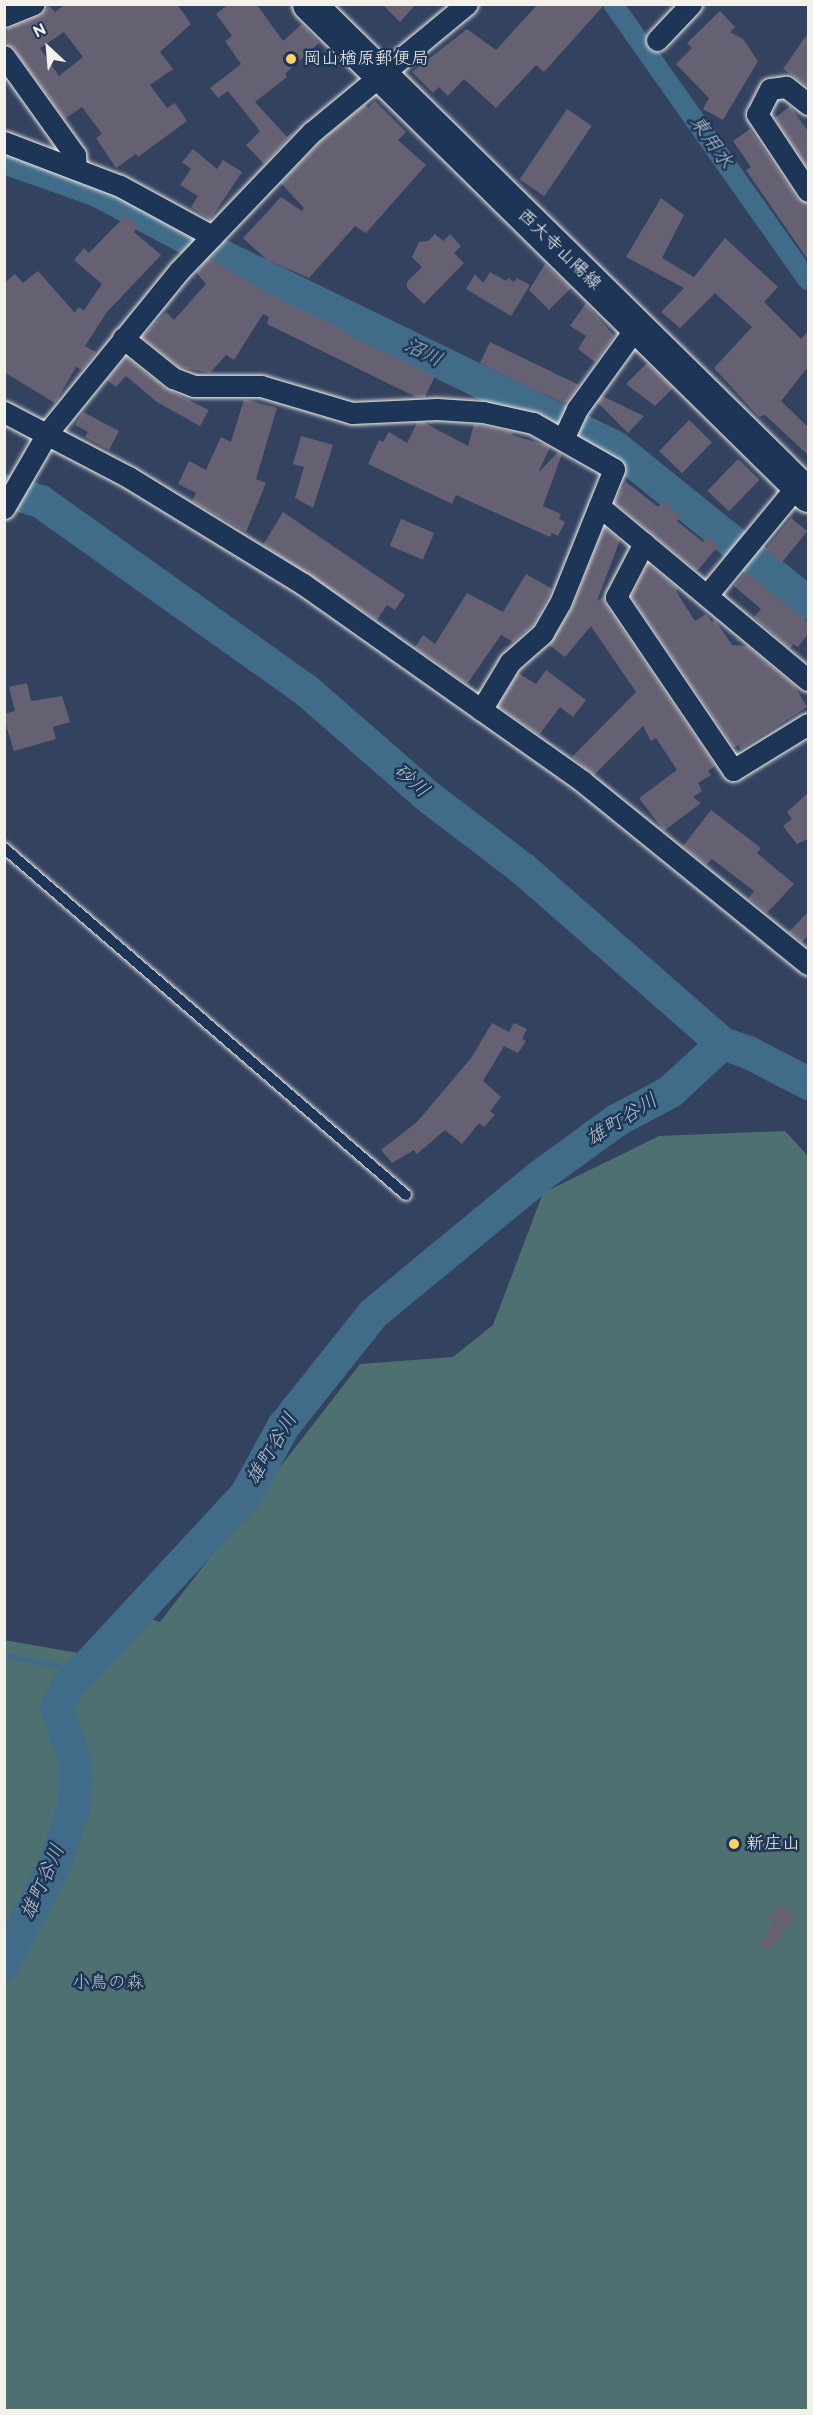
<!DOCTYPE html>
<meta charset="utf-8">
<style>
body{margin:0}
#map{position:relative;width:813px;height:2415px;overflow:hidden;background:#33425f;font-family:"Balsamiq Sans","Klee One",sans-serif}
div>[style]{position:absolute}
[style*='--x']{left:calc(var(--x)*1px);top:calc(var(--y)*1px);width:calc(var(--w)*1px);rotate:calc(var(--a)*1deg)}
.green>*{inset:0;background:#4e7071}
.stream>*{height:5px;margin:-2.5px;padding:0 2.5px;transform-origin:2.5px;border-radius:2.5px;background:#416c89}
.canal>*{height:20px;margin:-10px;padding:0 10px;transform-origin:10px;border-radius:10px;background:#416c89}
.river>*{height:33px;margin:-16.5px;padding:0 16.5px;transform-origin:16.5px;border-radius:16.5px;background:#416c89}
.building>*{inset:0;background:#656173;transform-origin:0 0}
.roads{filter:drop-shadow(0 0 2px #f4f1e8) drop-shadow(0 0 2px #f4f1e8)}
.lane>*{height:10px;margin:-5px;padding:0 5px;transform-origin:5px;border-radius:5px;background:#1d3557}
.street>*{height:21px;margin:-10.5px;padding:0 10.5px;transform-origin:10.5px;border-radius:10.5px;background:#1d3557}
.primary>*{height:33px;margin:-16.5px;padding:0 16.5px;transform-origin:16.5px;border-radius:16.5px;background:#1d3557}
.dots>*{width:16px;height:16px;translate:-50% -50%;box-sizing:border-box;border:3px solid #1d3557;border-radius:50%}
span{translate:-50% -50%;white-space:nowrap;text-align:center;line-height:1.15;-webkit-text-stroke:5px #1d3557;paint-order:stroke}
.poi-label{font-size:18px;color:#f4f1e8}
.left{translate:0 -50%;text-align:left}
.street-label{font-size:18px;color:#f4f1e8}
.park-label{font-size:18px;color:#bac4be}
.water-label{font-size:20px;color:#b5c2c7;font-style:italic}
.frame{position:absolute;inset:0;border:6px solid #f4f1e8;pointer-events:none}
.north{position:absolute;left:18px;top:18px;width:60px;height:60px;-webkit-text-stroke:4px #1d3557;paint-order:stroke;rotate:334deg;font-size:16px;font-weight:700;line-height:24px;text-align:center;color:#f4f1e8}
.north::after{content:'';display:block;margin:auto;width:21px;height:27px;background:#f4f1e8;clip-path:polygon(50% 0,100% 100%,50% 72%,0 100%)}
</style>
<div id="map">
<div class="green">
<i style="clip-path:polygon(785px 1131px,808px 1156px,808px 2410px,5px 2410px,4px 1640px,78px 1653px,122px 1610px,160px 1622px,360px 1364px,453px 1357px,493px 1325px,543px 1193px,659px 1136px)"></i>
</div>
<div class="stream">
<i style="--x:4;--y:1655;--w:64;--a:11.7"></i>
<i style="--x:67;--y:1668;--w:19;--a:-3"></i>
</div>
<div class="canal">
<i style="--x:613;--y:4;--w:338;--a:54.8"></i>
</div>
<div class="river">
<i style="--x:4;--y:157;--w:96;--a:19.4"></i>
<i style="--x:95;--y:189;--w:139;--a:27.9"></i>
<i style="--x:218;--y:254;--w:441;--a:25.9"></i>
<i style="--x:615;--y:447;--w:248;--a:38.9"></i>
<i style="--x:4;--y:490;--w:38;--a:17"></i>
<i style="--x:40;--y:501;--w:326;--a:35.4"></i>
<i style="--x:306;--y:690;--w:164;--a:41.1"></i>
<i style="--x:430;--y:798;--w:116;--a:37.3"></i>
<i style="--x:522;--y:868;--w:266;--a:41.2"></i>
<i style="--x:722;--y:1043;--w:28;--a:19"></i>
<i style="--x:748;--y:1052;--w:68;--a:27.3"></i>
<i style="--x:4;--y:1963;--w:110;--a:-63"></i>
<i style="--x:54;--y:1865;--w:64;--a:-71.8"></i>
<i style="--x:74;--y:1804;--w:43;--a:-88.7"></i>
<i style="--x:75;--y:1761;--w:57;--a:-109.4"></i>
<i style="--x:56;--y:1707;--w:23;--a:-61"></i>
<i style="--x:67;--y:1687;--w:262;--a:-47.2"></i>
<i style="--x:245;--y:1495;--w:79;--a:-61.2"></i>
<i style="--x:283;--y:1426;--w:144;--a:-51.5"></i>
<i style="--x:373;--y:1313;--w:215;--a:-39.5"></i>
<i style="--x:539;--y:1176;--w:95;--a:-36"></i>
<i style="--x:616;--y:1120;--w:61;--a:-28.2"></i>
<i style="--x:670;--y:1091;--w:71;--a:-42.7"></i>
</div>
<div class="building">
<i style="clip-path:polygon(evenodd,66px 4px,177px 4px,191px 24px,160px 52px,173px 69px,150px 85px,167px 108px,175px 103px,187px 121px,138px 157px,136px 154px,116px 168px,96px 138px,102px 134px,82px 107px,65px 119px,14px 49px,4px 41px,8px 28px,39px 16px,50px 6px,55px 12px,66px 4px,64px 32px,83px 57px,59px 76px,40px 48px,64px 32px)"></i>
<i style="clip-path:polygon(229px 4px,257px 5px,283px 41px,302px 24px,319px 43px,285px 74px,287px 77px,255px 102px,287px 137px,297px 129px,264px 164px,246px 145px,260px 131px,228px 91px,218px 98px,210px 88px,241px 64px,225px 41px,232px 36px,216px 14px)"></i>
<i style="clip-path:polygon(382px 4px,416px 4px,400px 22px)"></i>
<i style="clip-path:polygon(538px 4px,605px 4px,544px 72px,536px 65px,496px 108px,464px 79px,448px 96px,439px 87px,433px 93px,412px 72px,467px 29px,496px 50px)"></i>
<i style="clip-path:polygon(720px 11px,735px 27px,730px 32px,743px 39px,758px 61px,723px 120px,703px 109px,709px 98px,676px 64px,692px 48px,687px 43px)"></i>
<i style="clip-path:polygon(808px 33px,808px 87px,783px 69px)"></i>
<i style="clip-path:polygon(375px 101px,406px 132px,398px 140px,426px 165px,366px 233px,355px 226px,309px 278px,267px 260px,243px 238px,281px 197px,302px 211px,304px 208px,281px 183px,321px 141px,365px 104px,368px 108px)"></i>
<i style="clip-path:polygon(790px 106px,808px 131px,808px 169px,775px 118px)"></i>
<i style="left:567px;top:109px;width:30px;height:85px;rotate:34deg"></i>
<i style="clip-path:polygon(750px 129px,797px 198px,808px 204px,808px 260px,746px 170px,751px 167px,733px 141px)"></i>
<i style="clip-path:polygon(193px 149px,217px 169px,223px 160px,242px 172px,210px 220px,191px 207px,198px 196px,180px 185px,191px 169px,182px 162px)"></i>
<i style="clip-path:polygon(661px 198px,684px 215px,662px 258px,694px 277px,725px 238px,778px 287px,764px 302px,801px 339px,808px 331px,808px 367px,781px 401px,808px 427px,808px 455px,765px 415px,759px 417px,714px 368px,752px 327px,715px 293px,680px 328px,661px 312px,684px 288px,626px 257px)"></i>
<i style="clip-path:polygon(126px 215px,138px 226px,134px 232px,161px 255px,107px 312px,85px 346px,96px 352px,82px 370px,76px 367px,55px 403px,4px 372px,4px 283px,15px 274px,23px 283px,38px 271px,75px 313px,78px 307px,84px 310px,102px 284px,74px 260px,84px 248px,89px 253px)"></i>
<i style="clip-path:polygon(435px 234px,443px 241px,450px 234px,461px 246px,454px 253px,464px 263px,424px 304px,407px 288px,407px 282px,422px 267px,412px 257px,419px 242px,428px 241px)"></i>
<i style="clip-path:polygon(209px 258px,273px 296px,348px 332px,347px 335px,435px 376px,425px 397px,416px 397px,267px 324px,269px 317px,263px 314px,234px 360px,226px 355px,210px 373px,179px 367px,142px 337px,166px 312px,174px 320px,206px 284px,196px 272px)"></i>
<i style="clip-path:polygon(545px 264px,571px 288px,549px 310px,529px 290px)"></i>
<i style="clip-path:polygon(490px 272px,506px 281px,508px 278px,514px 282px,517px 278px,530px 285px,511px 316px,466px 289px,475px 274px,483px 283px)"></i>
<i style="clip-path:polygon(586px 303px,614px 336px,595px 362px,578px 349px,586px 336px,570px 326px)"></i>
<i style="clip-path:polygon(490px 342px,579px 385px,565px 404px,529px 387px,480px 363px)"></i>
<i style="clip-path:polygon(126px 357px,165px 388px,209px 410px,200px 426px,157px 402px,126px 376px,116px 387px,107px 380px)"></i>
<i style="clip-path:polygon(647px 363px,673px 388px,655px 406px,626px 384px)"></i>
<i style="clip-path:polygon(602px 396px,644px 416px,628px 433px,597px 402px)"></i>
<i style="clip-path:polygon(244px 399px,277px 408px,256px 479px,266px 483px,246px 532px,192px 501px,196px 493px,178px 484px,189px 461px,206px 470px,221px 437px,231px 442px)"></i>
<i style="clip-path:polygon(83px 412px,119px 431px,109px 450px,85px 437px,88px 432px,75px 425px)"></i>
<i style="left:689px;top:420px;width:32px;height:43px;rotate:44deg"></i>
<i style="clip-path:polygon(423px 422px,468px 446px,474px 424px,513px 432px,512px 435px,546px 445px,550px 447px,538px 473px,558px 452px,562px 454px,543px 506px,561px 514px,559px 519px,565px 522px,558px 536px,552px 533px,550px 537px,456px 495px,452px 504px,368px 464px,379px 440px,383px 442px,389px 432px,407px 443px,417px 423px)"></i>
<i style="clip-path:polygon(301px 436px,333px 445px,313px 508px,295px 498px,304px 467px,293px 464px)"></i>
<i style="left:738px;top:459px;width:30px;height:44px;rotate:44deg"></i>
<i style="clip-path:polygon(626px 482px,658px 507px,663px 501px,681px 516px,677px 521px,703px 542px,708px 536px,719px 545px,697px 571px,614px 502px)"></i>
<i style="clip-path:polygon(283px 512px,405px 595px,395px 610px,387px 605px,377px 620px,263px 545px)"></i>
<i style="left:791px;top:518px;width:21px;height:41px;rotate:39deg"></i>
<i style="left:401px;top:519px;width:36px;height:29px;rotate:23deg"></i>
<i style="clip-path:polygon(604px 527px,620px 540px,597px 601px,604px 596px,605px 604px,715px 766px,708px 771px,711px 775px,698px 783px,702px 791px,693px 797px,701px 803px,664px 831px,639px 798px,677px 770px,656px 738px,651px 741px,643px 726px,594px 775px,572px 757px,636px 692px,591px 626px,565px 657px,549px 645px,572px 608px)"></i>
<i style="clip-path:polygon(648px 564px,678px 588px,676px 591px,695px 621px,706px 614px,712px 622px,715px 620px,732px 645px,747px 646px,794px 685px,807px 707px,741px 749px,738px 745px,734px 748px,631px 596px)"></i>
<i style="clip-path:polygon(746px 572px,808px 622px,808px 634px,798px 647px,793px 644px,790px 649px,754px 617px,761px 609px,734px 586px)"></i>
<i style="clip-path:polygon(526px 574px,552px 589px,548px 597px,533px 625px,513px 642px,501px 635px,467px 684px,415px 647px,423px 635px,435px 644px,467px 593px,503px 612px)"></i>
<i style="clip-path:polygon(546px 670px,586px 700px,573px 717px,560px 707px,539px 735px,498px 706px,518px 673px,536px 684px)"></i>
<i style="clip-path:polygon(27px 683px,31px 701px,62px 696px,70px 722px,53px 727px,56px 739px,14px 751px,4px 719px,4px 714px,15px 711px,9px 687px)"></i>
<i style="clip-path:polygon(808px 793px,808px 839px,797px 844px,783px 826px,792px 819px,787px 812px)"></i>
<i style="clip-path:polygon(711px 810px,761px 848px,757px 853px,794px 884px,767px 913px,749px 898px,754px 891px,712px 859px,706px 865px,683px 846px)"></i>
<i style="clip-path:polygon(808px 912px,808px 936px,802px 942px,789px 932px)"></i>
<i style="clip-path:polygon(492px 1023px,509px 1032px,514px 1023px,527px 1029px,522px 1039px,526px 1041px,518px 1053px,504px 1046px,483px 1081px,501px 1097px,490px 1111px,495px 1115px,484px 1127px,479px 1123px,462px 1144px,445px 1130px,417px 1154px,414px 1150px,392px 1163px,381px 1150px,417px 1122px,471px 1058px)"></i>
<i style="clip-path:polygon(779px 1905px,797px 1917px,768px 1951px,758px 1943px,774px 1923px,768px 1918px)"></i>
</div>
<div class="roads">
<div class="lane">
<i style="--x:4;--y:848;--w:531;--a:40.8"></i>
</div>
<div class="street">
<i style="--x:4;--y:16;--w:32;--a:-22"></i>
<i style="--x:657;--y:40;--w:50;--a:-46.6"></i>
<i style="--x:4;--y:56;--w:122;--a:54.4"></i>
<i style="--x:75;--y:155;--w:14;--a:86"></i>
<i style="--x:808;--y:104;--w:28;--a:-142"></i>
<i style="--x:786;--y:87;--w:16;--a:173"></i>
<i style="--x:770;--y:89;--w:28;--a:117"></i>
<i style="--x:757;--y:114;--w:92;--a:56.5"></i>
<i style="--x:4;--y:142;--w:124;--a:20.8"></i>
<i style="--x:120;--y:186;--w:105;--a:28.5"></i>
<i style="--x:123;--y:338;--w:64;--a:38.7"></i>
<i style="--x:173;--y:378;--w:22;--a:21"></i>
<i style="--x:194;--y:386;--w:67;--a:0"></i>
<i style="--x:261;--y:386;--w:95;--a:16.5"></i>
<i style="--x:352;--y:413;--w:85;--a:-2.7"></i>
<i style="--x:437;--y:409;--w:46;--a:3.7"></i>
<i style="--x:483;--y:412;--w:51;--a:12.4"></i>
<i style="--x:533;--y:423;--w:93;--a:29.6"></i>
<i style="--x:614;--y:469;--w:144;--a:111.9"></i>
<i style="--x:560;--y:603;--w:34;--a:120"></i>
<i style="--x:543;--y:633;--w:44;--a:138.7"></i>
<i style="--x:510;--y:662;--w:56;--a:121.1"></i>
<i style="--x:4;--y:412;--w:142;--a:27.6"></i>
<i style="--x:130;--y:478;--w:203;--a:31.5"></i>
<i style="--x:303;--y:584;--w:342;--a:35.2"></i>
<i style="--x:582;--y:781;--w:291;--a:39"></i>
<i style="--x:563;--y:439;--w:33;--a:-65"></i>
<i style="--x:577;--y:409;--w:102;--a:-54.1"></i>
<i style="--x:599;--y:506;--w:272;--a:39.8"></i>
<i style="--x:4;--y:508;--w:88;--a:-59.9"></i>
<i style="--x:48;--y:432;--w:208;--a:-50.9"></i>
<i style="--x:179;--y:271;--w:192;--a:-46.3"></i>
<i style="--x:312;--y:132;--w:201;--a:-39.6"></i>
<i style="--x:644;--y:543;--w:61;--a:117.4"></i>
<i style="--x:616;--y:597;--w:209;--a:55.9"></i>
<i style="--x:733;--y:770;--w:88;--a:-31.5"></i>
<i style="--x:707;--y:595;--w:141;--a:-50.5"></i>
</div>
<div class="primary">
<i style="--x:309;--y:4;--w:700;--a:44.54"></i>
</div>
</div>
<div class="dots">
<i style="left:291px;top:59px;background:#ffd166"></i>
<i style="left:734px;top:1844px;background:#ffd166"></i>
</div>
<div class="poi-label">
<span class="left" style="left:303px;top:59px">岡山楢原郵便局</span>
<span class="left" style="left:746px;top:1844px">新庄山</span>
</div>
<div class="street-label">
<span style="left:559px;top:250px;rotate:44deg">西大寺山陽線</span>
</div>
<div class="park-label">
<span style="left:108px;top:1983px">小鳥の森</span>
</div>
<div class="water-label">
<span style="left:711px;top:142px;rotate:55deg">東用水</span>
<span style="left:423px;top:353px;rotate:26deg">沼川</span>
<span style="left:411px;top:781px;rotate:41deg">砂川</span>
<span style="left:622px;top:1120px;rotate:-32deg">雄町谷川</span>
<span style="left:272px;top:1449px;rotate:-59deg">雄町谷川</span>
<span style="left:43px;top:1882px;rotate:-66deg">雄町谷川</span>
</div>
<div class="frame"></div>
<div class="north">N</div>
</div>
